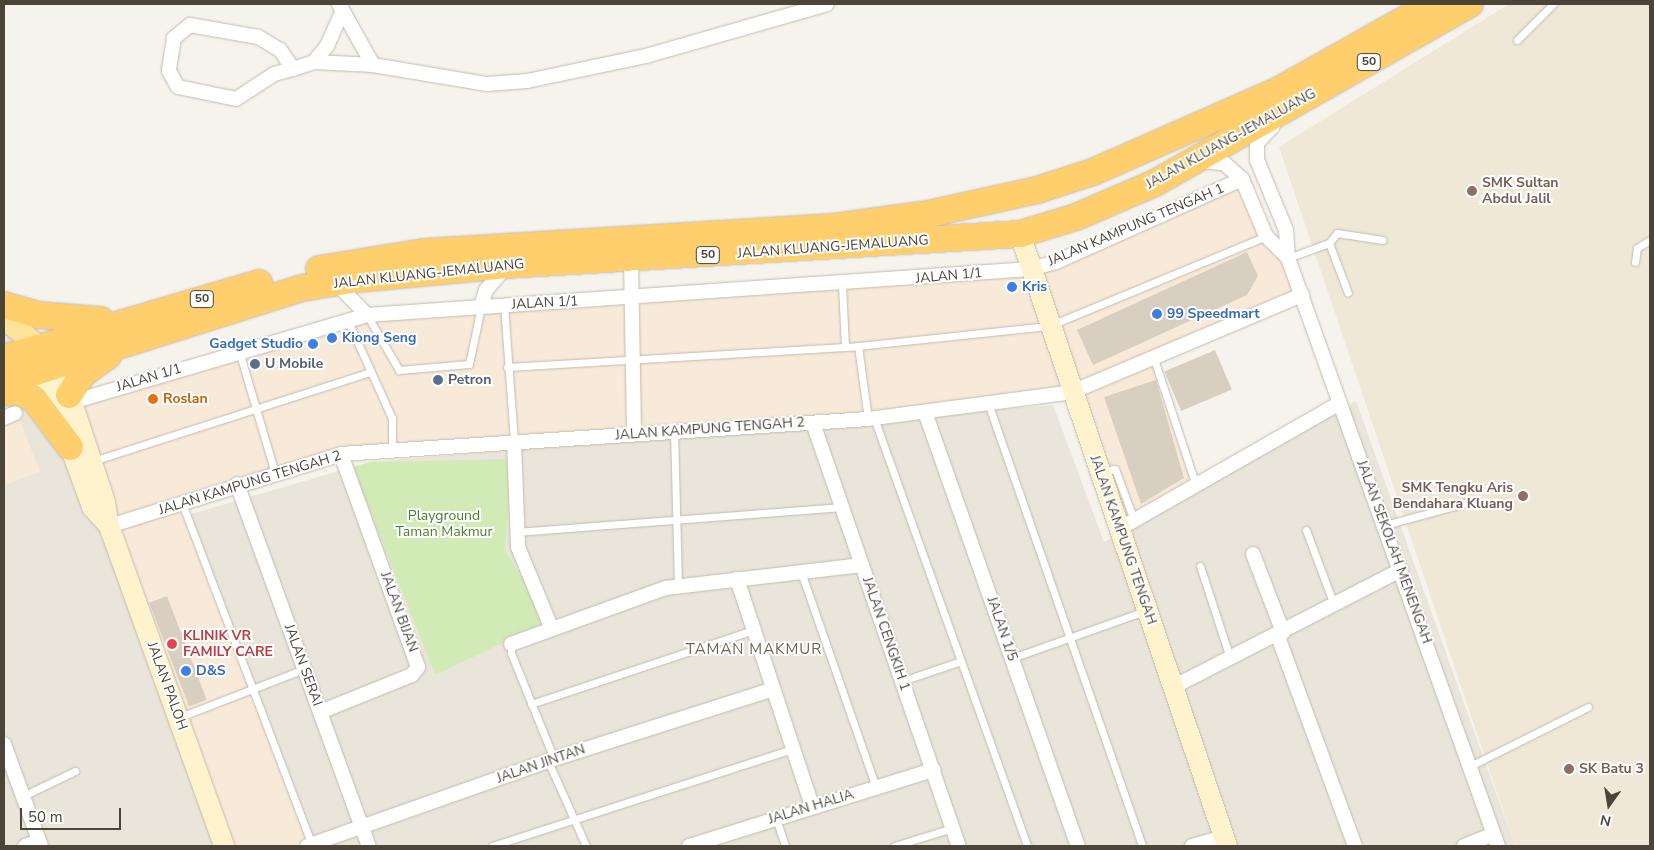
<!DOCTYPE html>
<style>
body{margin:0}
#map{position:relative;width:1654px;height:850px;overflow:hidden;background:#f6f3ec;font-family:"Nunito Sans",sans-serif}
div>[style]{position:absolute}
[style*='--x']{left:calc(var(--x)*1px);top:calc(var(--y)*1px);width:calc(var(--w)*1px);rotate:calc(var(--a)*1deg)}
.residential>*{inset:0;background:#eae5da}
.commercial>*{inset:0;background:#f7ead8}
.education>*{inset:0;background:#efe8d6}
.green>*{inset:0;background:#d2eab5}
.building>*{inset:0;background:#d8cfc1;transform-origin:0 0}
.roads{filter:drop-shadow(0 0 1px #c2bbae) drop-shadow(0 0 1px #c2bbae)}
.lane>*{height:7px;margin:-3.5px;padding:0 3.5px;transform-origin:3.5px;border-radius:3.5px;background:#fff}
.street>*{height:14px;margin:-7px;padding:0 7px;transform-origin:7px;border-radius:7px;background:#fff}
.secondary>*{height:20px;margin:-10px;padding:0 10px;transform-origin:10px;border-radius:10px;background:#fff3cd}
.primary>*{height:22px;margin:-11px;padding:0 11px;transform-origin:11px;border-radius:11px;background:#ffe39c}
.highway>*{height:26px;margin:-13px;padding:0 13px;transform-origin:13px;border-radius:13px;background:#ffcf6e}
.dots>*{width:14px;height:14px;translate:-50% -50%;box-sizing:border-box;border:2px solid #fff;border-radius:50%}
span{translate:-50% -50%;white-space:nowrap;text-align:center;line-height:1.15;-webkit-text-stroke:4px #fff;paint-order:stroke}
.shield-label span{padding:1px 4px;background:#fff;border:1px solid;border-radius:4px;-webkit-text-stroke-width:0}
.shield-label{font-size:12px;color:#4b4439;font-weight:700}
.street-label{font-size:14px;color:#4b4439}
.education-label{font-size:14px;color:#785e54;font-weight:700}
.left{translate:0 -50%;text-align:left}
.right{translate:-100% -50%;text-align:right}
.shop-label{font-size:14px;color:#366cbe;font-weight:700}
.service-label{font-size:14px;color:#4e5e75;font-weight:700}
.food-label{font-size:14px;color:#c56008;font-weight:700}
.park-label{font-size:14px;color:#4a7f2a}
.health-label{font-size:14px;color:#be3a42;font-weight:700}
.neighbourhood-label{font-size:15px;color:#6e6250;letter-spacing:1px}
.frame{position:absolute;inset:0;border:5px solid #4b4439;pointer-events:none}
.north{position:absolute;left:1584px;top:780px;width:50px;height:50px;-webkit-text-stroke:4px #fff;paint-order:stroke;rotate:193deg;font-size:14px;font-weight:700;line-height:20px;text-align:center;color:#4b4439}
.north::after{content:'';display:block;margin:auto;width:18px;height:22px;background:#4b4439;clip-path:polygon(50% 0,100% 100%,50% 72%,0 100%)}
.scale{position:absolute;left:20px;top:808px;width:101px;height:22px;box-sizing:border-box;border:2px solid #4b4439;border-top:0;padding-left:6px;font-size:15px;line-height:18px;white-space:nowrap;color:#4b4439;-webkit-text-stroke:4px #fff;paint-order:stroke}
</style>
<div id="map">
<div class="residential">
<i style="clip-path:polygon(4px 303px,66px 353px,129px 532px,370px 462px,1053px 405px,1104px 542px,1356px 401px,1515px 846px,4px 846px)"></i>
</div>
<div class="commercial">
<i style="clip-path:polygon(1244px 173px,1299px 302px,1158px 362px,1197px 477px,1125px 520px,1078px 385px,864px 414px,339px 450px,183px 496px,315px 846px,234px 846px,126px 551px,78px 395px,369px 309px,1021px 265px,1056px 257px)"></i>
<i style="clip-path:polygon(15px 408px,40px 472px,4px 485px,4px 412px)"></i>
</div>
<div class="education">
<i style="clip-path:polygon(1509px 4px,1650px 4px,1650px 846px,1515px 846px,1279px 147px)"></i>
</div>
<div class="green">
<i style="clip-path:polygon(511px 459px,505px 551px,549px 621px,435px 675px,353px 467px,370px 462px)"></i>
</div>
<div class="building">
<i style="clip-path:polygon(1247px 252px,1258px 276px,1247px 295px,1093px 365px,1077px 330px)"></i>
<i style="left:1215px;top:350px;width:43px;height:55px;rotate:67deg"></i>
<i style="clip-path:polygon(1156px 380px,1184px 478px,1141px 504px,1104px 397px)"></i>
<i style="left:167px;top:596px;width:111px;height:19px;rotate:69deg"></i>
</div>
<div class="roads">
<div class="lane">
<i style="--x:1517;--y:40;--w:51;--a:-45"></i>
<i style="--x:1329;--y:243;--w:53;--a:69.2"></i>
<i style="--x:1288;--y:258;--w:44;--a:-20.1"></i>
<i style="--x:1329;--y:243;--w:13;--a:-51"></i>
<i style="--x:1337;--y:233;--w:46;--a:8.8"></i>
<i style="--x:1635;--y:262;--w:14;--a:-82"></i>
<i style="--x:1637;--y:248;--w:15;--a:-32"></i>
<i style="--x:842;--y:285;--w:61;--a:87.2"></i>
<i style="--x:504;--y:305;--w:137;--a:85.8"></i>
<i style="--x:367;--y:315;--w:64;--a:59.8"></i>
<i style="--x:399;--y:370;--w:70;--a:-4.9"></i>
<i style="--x:469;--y:364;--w:58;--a:-78.1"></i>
<i style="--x:347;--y:319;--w:109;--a:65.6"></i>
<i style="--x:392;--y:418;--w:31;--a:90"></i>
<i style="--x:858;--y:346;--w:74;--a:82.2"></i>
<i style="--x:239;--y:351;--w:127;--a:73.6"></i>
<i style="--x:1154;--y:359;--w:133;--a:71.6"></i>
<i style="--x:507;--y:367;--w:352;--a:-3.4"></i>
<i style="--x:858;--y:346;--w:192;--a:-6"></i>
<i style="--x:1049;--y:326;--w:235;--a:-22.5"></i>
<i style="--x:988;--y:403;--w:469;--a:70.8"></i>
<i style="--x:874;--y:418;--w:455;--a:70.3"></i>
<i style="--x:674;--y:431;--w:154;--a:88.5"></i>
<i style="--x:93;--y:461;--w:292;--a:-17.8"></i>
<i style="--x:1102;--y:471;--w:13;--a:-9"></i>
<i style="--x:1115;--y:469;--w:54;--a:69.6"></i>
<i style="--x:182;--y:503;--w:367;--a:69.2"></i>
<i style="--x:1385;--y:525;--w:91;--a:-15.3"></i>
<i style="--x:1306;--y:530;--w:80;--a:69.5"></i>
<i style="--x:516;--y:532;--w:327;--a:-4.4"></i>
<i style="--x:1200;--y:566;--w:97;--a:71.9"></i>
<i style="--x:801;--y:572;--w:228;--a:70.8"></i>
<i style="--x:511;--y:644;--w:9;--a:90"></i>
<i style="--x:511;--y:653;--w:114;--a:67.9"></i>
<i style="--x:1012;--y:658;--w:141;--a:-19.5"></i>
<i style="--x:902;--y:681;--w:62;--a:-18.7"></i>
<i style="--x:531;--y:704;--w:234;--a:-18.4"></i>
<i style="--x:180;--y:717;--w:133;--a:-21.2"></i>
<i style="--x:548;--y:761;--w:93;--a:65.9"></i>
<i style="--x:1470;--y:766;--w:132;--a:-26.6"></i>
<i style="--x:23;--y:796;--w:58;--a:-25.7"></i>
<i style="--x:776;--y:818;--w:29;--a:72"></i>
<i style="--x:492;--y:846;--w:316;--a:-17.9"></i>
<i style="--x:894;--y:846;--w:62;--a:-17"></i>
</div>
<div class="street">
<i style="--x:339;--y:4;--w:70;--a:60.9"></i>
<i style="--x:314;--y:62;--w:21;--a:-51"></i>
<i style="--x:327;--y:46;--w:35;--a:-66"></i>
<i style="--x:293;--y:69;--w:23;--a:-124"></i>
<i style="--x:280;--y:50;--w:26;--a:-149"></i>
<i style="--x:258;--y:37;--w:69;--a:-170"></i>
<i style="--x:190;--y:25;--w:21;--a:141"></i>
<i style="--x:174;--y:38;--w:33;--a:99"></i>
<i style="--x:169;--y:71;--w:18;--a:61"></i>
<i style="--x:178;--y:87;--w:59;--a:11.7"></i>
<i style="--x:236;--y:99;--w:45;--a:-33.3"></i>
<i style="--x:274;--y:74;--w:20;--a:-15"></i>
<i style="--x:293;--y:69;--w:22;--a:-18"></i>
<i style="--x:314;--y:62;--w:59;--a:2.9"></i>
<i style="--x:373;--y:65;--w:116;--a:9.5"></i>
<i style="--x:487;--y:84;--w:40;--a:-4.3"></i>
<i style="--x:527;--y:81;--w:122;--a:-11.9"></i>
<i style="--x:646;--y:56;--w:188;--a:-16"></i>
<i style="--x:1273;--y:126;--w:23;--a:133"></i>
<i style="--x:1257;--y:143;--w:17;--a:90"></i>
<i style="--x:1257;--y:160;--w:76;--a:67.5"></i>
<i style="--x:1286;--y:230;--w:28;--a:86"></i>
<i style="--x:1288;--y:258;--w:624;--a:70.35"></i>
<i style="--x:1199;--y:161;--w:25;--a:5"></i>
<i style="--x:1224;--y:163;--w:24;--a:42"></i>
<i style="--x:1242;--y:179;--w:62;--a:67.2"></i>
<i style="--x:1266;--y:236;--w:31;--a:45"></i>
<i style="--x:631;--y:259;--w:175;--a:89"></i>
<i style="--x:336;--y:283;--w:45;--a:45.9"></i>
<i style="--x:481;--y:306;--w:17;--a:-73"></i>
<i style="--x:486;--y:290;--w:32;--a:-49"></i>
<i style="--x:72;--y:402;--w:308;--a:-16.4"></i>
<i style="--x:367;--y:315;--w:665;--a:-3.97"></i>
<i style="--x:1030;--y:269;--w:27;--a:-15"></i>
<i style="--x:1056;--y:262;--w:204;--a:-24"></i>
<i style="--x:925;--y:412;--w:460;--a:70.6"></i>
<i style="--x:4;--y:418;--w:12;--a:-24"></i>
<i style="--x:813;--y:423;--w:447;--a:71"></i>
<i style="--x:514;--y:442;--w:105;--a:87.8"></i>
<i style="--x:518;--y:547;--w:87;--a:67.6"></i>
<i style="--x:237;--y:484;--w:385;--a:70"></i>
<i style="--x:109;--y:526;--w:243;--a:-17.2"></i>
<i style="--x:341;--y:454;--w:528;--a:-3.8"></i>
<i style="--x:868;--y:419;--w:206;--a:-7.5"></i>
<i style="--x:1072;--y:392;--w:250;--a:-22.9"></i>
<i style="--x:1119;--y:529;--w:254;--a:-29.7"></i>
<i style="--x:1253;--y:554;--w:84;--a:69"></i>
<i style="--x:737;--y:579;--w:239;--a:71.7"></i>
<i style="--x:1277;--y:634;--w:226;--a:69.8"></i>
<i style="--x:511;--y:644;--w:165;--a:-19.9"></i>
<i style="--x:666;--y:588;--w:197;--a:-6.7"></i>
<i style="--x:1173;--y:687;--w:256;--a:-27.2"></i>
<i style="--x:320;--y:712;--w:99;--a:-21.9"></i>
<i style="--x:412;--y:675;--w:10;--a:-53"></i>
<i style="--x:418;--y:667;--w:226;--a:-109.9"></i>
<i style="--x:4;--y:744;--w:109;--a:70.1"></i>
<i style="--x:25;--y:846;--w:15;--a:-20"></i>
<i style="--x:307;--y:846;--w:256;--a:-19.4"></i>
<i style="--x:548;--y:761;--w:236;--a:-17.7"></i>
<i style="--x:689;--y:846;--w:256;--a:-17.3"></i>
<i style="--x:1192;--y:846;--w:33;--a:-16"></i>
<i style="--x:1464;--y:846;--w:32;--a:-22"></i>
</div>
<div class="secondary">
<i style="--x:1020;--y:234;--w:646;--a:71.31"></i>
<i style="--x:42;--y:370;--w:146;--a:69.9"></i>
<i style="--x:92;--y:507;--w:25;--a:48"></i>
<i style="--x:65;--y:381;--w:127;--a:71.7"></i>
<i style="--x:105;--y:502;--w:24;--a:81"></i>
<i style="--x:109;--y:526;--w:340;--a:70.2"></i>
</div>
<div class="primary">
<i style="--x:4;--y:318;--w:61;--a:39.7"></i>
</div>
<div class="highway">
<i style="--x:319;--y:269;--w:106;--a:-9.2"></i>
<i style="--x:424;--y:252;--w:410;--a:-3.5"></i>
<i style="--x:833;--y:227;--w:96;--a:-7.8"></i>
<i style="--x:928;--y:214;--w:112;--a:-12.4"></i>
<i style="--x:1037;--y:190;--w:59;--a:-17.8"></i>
<i style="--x:1093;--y:172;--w:203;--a:-23.8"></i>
<i style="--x:1279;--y:90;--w:176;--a:-29.3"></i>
<i style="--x:4;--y:305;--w:35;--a:16"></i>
<i style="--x:38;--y:315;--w:63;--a:4.5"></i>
<i style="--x:4;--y:358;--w:266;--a:-16.4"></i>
<i style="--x:4;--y:382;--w:312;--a:-17.5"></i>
<i style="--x:302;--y:288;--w:56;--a:-9.3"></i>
<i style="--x:357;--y:279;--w:151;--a:-5.3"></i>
<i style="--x:507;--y:265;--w:514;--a:-3.46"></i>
<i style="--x:1020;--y:234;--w:59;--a:-16.9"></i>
<i style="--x:1076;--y:217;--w:86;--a:-23.3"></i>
<i style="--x:1155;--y:183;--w:362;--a:-29.6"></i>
<i style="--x:4;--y:392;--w:16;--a:0"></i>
<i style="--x:20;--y:392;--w:16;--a:27"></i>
<i style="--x:34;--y:399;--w:60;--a:53.1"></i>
<i style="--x:69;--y:395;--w:25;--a:-56"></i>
<i style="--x:83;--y:374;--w:31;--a:-36"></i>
</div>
</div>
<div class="dots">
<i style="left:1472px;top:191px;background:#8d6e63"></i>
<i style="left:1012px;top:287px;background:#3f7fe0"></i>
<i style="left:1157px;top:314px;background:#3f7fe0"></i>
<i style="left:332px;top:338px;background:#3f7fe0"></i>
<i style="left:313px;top:344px;background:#3f7fe0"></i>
<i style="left:255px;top:364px;background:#5c6f8a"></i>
<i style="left:438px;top:380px;background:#5c6f8a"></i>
<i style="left:153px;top:399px;background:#e8710a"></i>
<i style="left:1523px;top:496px;background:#8d6e63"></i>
<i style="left:172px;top:644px;background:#e0444e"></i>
<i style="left:186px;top:671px;background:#3f7fe0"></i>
<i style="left:1569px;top:769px;background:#8d6e63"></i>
</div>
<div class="shield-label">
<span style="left:1369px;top:62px">50</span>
<span style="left:708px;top:255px">50</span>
<span style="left:202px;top:299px">50</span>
</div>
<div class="street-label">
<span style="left:1231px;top:139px;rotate:-29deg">JALAN KLUANG-JEMALUANG</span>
<span style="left:1136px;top:225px;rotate:-23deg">JALAN KAMPUNG TENGAH 1</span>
<span style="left:833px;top:247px;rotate:-4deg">JALAN KLUANG-JEMALUANG</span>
<span style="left:429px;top:274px;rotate:-6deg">JALAN KLUANG-JEMALUANG</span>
<span style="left:949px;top:276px;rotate:-5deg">JALAN 1/1</span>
<span style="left:545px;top:303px;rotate:-3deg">JALAN 1/1</span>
<span style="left:149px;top:378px;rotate:-17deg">JALAN 1/1</span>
<span style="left:710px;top:429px;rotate:-4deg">JALAN KAMPUNG TENGAH 2</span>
<span style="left:250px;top:483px;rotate:-17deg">JALAN KAMPUNG TENGAH 2</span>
<span style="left:1123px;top:540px;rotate:71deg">JALAN KAMPUNG TENGAH</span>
<span style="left:1394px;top:552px;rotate:70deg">JALAN SEKOLAH MENENGAH</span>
<span style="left:399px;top:612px;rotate:70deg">JALAN BIJAN</span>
<span style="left:1002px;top:629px;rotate:71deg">JALAN 1/5</span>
<span style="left:886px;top:634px;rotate:71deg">JALAN CENGKIH 1</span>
<span style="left:303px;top:665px;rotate:70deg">JALAN SERAI</span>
<span style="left:167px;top:686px;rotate:70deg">JALAN PALOH</span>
<span style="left:541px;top:764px;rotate:-19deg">JALAN JINTAN</span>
<span style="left:811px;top:807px;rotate:-17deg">JALAN HALIA</span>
</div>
<div class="education-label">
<span class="left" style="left:1482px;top:191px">SMK Sultan<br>Abdul Jalil</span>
<span class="right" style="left:1513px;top:496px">SMK Tengku Aris<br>Bendahara Kluang</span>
<span class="left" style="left:1579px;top:769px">SK Batu 3</span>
</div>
<div class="shop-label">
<span class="left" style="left:1022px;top:287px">Kris</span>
<span class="left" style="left:1167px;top:314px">99 Speedmart</span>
<span class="left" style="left:342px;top:338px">Kiong Seng</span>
<span class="right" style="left:303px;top:344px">Gadget Studio</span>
<span class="left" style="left:196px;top:671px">D&amp;S</span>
</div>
<div class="service-label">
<span class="left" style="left:265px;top:364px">U Mobile</span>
<span class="left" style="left:448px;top:380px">Petron</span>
</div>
<div class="food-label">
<span class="left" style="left:163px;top:399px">Roslan</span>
</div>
<div class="park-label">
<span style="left:444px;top:524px">Playground<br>Taman Makmur</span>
</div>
<div class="health-label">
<span class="left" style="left:183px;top:644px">KLINIK VR<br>FAMILY CARE</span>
</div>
<div class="neighbourhood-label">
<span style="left:754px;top:650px">TAMAN MAKMUR</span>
</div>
<div class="frame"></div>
<div class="north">N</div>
<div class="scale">50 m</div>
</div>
